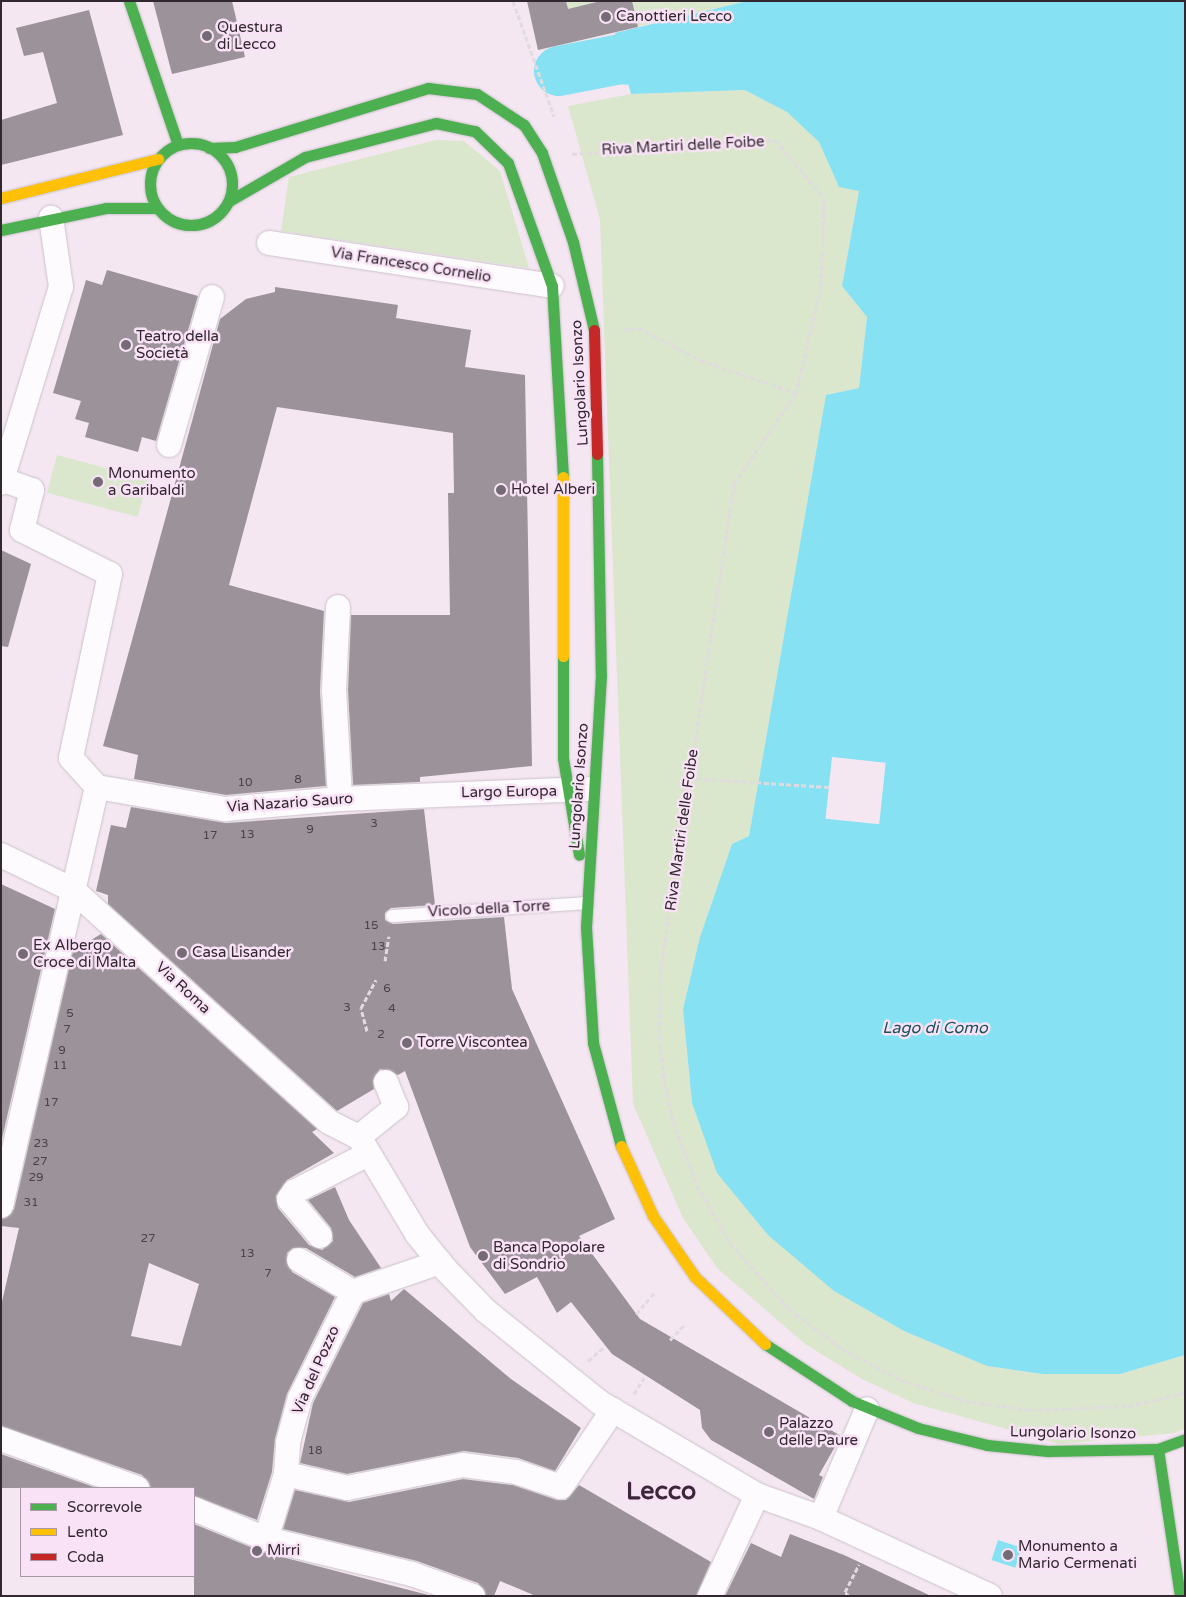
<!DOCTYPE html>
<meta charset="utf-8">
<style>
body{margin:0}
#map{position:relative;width:1186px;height:1597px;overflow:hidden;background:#f4e7f2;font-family:"Varela Round",sans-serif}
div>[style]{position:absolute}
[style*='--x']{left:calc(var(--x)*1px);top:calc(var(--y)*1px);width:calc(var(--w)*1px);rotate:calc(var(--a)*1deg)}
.green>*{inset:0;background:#dae7cd;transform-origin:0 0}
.water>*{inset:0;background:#86e1f2;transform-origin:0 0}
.pier>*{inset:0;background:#f4e7f2;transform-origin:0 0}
.river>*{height:50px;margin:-25px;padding:0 25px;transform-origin:25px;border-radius:25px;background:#86e1f2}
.building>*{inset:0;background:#9b929a}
.path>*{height:3px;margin-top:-1.5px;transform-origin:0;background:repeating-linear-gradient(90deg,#e0dbde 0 5px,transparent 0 7.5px)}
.roads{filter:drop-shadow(0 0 1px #cbc2ca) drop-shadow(0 0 1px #cbc2ca)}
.lane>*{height:12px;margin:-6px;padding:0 6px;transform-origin:6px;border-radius:6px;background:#fdfbfd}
.street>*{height:24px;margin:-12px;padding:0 12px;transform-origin:12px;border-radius:12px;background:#fdfbfd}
.fast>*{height:11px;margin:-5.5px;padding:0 5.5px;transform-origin:5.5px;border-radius:5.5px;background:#4caf50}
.fast>.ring{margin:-5.5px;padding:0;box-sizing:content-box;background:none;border:11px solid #4caf50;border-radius:50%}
.slow>*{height:11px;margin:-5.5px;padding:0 5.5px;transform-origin:5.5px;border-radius:5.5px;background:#ffc107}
.jam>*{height:11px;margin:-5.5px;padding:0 5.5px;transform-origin:5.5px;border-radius:5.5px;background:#c62828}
.dots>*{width:14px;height:14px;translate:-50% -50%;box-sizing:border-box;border:2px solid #f9e2f6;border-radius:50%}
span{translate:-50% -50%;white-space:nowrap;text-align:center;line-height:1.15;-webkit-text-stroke:5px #f9e2f6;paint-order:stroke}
.number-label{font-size:12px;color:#4c424a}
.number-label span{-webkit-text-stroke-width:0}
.poi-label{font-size:15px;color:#312830}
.left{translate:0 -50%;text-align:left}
.street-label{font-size:15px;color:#312830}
.water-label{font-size:16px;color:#18525a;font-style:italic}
.town-label{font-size:25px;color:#3a2838;font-weight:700}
.frame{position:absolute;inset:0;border:2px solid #312830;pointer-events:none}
.legend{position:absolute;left:20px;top:1487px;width:175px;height:90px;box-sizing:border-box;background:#f9e2f6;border:1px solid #a998a7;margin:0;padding:6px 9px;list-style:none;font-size:15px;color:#312830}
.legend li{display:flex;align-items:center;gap:10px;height:25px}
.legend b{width:25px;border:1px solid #a998a7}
</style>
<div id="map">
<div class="green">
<i style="clip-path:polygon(527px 1px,747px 1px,538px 50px)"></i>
<i style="clip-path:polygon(745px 90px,787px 112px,819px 142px,839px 187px,859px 190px,842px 286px,867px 317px,859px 388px,826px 395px,749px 836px,732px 844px,700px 937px,683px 1009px,692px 1103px,834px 1291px,904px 1331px,987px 1366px,1043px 1374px,1120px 1374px,1185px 1355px,1185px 1429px,1175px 1433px,1060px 1444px,913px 1403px,862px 1379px,805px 1344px,717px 1268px,683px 1218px,633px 1104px,600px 220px,568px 106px,631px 94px)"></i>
<i style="clip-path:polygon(436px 140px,464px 141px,500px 171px,529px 268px,281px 231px,289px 177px)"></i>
<i style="left:57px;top:455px;width:94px;height:39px;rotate:15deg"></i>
</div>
<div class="water">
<i style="clip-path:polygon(747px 1px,1185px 1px,1185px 1355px,1120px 1374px,1043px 1374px,987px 1366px,904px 1331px,834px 1291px,768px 1235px,717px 1173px,692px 1103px,683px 1009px,700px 937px,732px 844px,749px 836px,826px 395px,859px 388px,867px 317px,842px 286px,859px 191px,839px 187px,819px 142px,787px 112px,745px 90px,631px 94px,615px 33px)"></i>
<i style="left:998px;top:1540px;width:25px;height:21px;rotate:18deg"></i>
</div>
<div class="pier">
<i style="left:832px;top:757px;width:54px;height:62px;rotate:6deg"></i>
</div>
<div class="river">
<i style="--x:559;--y:71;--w:63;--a:-11"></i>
<i style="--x:621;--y:59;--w:69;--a:5"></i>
</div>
<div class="building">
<i style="clip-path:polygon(153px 1px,232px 1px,245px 57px,172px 74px)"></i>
<i style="clip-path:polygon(527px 1px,566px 1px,568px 9px,601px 1px,632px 1px,638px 27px,538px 50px)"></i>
<i style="clip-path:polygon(89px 10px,123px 135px,1px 165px,1px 120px,57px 103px,43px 52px,24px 56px,16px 28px)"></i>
<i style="clip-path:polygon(107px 270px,198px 296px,156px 441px,142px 437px,138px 452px,85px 437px,89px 423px,75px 419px,81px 401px,53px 393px,86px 280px,102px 285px)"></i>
<i style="clip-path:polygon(275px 287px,398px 305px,396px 318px,471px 330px,465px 367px,525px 375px,532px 766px,420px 777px,420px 782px,353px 785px,348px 690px,351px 615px,450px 615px,448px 493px,454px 493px,453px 433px,277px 407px,229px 585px,324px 611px,320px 691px,326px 786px,226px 795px,134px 779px,138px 755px,103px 746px,220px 319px,246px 299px,275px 292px)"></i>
<i style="clip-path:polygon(1px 550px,31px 564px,8px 647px,1px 646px)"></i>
<i style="clip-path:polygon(131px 807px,226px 823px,424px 809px,435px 905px,391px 908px,385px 913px,385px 920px,393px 924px,504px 917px,512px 989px,615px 1219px,579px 1236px,640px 1319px,841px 1436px,819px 1475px,823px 1477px,814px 1499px,711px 1440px,702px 1428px,700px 1410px,612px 1354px,571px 1302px,557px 1313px,537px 1277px,505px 1294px,470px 1247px,405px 1071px,398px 1075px,380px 1069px,373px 1080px,374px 1089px,337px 1111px,108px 904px,108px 895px,96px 891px,111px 825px,126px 828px)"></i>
<i style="clip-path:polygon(1px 884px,55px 909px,1px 1143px)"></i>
<i style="clip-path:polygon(evenodd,101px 934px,317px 1129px,312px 1132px,334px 1153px,287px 1180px,276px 1196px,278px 1208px,309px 1245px,322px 1250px,333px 1241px,331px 1228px,308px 1200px,335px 1187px,349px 1220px,381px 1268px,355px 1277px,306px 1248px,293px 1248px,287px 1253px,292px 1272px,335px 1297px,287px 1394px,275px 1439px,272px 1472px,257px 1520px,194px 1496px,194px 1488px,150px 1488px,142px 1475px,1px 1426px,1px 1306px,19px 1228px,1px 1226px,1px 1219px,14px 1209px,73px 951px,101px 934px,149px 1263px,199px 1284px,181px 1346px,131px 1336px,149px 1263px)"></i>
<i style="clip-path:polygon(404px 1289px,511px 1379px,581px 1428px,555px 1471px,518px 1458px,464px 1451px,347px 1474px,300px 1463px,313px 1403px,363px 1303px,389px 1294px,391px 1301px)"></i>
<i style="clip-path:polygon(1px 1454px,97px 1488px,1px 1488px)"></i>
<i style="clip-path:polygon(463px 1479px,513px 1485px,557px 1500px,566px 1500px,579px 1485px,711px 1562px,696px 1596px,536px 1596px,500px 1581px,494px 1596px,486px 1596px,478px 1583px,417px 1561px,283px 1529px,295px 1490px,349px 1502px)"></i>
<i style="clip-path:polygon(194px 1524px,263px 1552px,432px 1596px,194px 1596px)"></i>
<i style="clip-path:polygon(790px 1534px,844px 1555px,931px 1596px,725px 1596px,751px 1543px,781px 1557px)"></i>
</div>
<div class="path">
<i style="--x:513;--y:1;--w:122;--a:70.4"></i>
<i style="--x:572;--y:154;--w:203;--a:-3.9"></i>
<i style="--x:775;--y:140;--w:76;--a:49.8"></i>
<i style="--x:824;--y:198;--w:89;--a:91.9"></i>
<i style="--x:821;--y:287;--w:109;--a:103.3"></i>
<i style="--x:796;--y:393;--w:110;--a:124.3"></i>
<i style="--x:734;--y:484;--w:489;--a:98.6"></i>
<i style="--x:661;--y:968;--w:67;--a:91.7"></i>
<i style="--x:659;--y:1035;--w:44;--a:83.5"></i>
<i style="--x:664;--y:1079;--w:44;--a:78.2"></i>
<i style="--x:673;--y:1122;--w:67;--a:69.1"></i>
<i style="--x:697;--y:1185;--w:67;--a:60.4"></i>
<i style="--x:730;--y:1243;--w:89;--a:48.2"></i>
<i style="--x:789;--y:1309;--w:66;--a:37"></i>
<i style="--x:842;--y:1349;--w:67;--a:27.7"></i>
<i style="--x:901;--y:1380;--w:67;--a:18.2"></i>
<i style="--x:965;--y:1401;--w:67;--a:7.8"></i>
<i style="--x:1031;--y:1410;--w:98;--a:-2.3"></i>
<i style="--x:1129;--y:1406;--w:57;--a:-13.1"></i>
<i style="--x:623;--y:330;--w:16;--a:-7"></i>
<i style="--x:639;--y:328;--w:69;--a:27.7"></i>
<i style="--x:700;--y:360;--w:102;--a:19"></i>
<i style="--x:689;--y:778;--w:140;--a:3.7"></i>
<i style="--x:385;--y:961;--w:25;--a:-81"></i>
<i style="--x:367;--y:1031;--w:24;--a:-105"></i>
<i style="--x:361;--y:1008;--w:32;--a:-62"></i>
<i style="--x:636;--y:1314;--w:29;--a:-49"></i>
<i style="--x:670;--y:1340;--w:22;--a:-47"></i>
<i style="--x:588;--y:1361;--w:23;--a:-41"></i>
<i style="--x:634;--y:1394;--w:19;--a:-58"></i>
<i style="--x:849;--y:1596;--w:6;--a:-135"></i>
<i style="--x:845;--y:1592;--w:31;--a:-63"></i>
</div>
<div class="roads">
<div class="lane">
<i style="--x:392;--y:916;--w:194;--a:-3.8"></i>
</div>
<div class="street">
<i style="--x:269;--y:243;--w:286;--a:8.6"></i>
<i style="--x:169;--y:445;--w:154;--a:-73.8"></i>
<i style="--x:1;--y:479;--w:33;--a:20"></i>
<i style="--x:32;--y:490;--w:41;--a:104"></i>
<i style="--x:22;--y:530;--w:98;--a:26.6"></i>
<i style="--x:110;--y:574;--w:188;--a:102"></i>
<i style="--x:71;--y:758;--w:39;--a:48"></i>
<i style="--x:1;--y:483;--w:205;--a:-73"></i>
<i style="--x:61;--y:287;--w:70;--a:-98.2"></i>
<i style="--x:338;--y:607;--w:83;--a:92.8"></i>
<i style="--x:334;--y:690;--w:109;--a:86.8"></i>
<i style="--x:97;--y:787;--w:130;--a:9.8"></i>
<i style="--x:225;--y:809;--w:115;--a:-5"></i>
<i style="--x:340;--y:799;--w:247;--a:-2.3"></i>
<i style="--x:1;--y:855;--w:80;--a:25.9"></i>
<i style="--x:73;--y:890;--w:345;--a:42.2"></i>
<i style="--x:329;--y:1122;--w:34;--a:27"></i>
<i style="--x:359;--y:1137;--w:113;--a:59.1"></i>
<i style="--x:417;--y:1234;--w:46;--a:51.1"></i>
<i style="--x:446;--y:1270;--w:57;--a:45.7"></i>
<i style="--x:486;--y:1311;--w:145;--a:38.8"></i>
<i style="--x:599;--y:1402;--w:183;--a:30.5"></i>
<i style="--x:757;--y:1495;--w:68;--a:19.8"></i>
<i style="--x:821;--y:1518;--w:186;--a:24.8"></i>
<i style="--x:359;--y:1137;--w:48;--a:-39"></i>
<i style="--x:396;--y:1107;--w:27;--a:-112"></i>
<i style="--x:1;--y:1206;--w:430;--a:-77.1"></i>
<i style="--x:320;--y:1236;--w:48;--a:-130"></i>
<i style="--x:289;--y:1199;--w:9;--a:-54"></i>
<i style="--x:294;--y:1192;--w:83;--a:-27.2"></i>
<i style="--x:299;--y:1260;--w:63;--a:30.7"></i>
<i style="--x:1;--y:1439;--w:145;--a:19.8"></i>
<i style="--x:286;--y:1474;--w:63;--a:12.9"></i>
<i style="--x:347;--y:1488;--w:118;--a:-11.2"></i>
<i style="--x:463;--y:1465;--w:53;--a:7.5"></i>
<i style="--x:516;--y:1472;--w:47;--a:18.4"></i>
<i style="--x:561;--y:1487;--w:93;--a:-56"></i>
<i style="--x:194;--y:1509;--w:78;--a:22.6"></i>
<i style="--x:266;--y:1539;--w:150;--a:13.5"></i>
<i style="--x:412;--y:1574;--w:65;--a:19.8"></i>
<i style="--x:821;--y:1518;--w:118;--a:-67.1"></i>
<i style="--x:266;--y:1539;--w:68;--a:-72.9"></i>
<i style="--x:286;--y:1474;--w:32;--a:-86"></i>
<i style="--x:288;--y:1442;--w:46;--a:-74.7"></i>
<i style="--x:300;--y:1398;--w:119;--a:-63.4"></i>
<i style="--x:353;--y:1292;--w:92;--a:-19"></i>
<i style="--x:710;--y:1596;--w:111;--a:-65"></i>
</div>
<div class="fast">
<i style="--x:129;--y:1;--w:152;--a:71.2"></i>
<i class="ring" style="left:150px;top:143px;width:71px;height:71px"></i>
<i style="--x:209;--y:148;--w:26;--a:-2"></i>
<i style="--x:235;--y:147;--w:202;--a:-17"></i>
<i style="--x:428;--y:88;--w:49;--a:7"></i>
<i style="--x:477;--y:94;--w:56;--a:33.4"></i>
<i style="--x:524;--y:125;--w:33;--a:57"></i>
<i style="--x:542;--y:153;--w:94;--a:70.8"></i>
<i style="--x:573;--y:242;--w:90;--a:76.6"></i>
<i style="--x:229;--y:201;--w:88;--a:-30.1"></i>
<i style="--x:305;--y:157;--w:135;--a:-14.5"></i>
<i style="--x:436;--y:123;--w:40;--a:12"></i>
<i style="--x:475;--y:131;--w:46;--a:44.1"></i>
<i style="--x:508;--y:163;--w:131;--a:70.3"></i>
<i style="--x:552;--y:286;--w:191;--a:86.7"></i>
<i style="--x:1;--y:230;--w:107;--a:-11.8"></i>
<i style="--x:106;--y:208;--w:51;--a:0"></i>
<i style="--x:597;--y:454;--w:221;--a:89"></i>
<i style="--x:601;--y:675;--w:252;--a:93.4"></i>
<i style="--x:586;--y:927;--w:116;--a:86.5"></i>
<i style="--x:593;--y:1043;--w:107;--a:74.8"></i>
<i style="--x:563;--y:656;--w:102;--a:90"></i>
<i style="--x:563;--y:758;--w:98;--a:80.6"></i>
<i style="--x:765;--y:1344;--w:104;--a:33.2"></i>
<i style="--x:852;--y:1401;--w:71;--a:22.2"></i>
<i style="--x:918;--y:1428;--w:71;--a:13.8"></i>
<i style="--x:987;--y:1445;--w:61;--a:5.6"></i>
<i style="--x:1048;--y:1451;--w:110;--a:-1"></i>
<i style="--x:1158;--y:1449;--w:29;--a:-20"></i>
<i style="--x:1158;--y:1449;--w:149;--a:81.5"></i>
</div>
<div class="slow">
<i style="--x:1;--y:198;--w:162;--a:-14"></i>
<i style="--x:563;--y:477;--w:179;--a:90"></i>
<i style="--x:621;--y:1146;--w:77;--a:65.4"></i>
<i style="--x:653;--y:1216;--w:74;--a:55.5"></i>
<i style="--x:695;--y:1277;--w:97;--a:43.7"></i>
</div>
<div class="jam">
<i style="--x:594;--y:330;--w:124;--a:88.6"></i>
</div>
</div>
<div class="dots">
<i style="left:606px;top:17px;background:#756b74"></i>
<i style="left:207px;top:36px;background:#756b74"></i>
<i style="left:126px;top:345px;background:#756b74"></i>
<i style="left:98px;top:482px;background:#756b74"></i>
<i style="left:501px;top:490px;background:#756b74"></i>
<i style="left:182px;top:953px;background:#756b74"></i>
<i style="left:23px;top:954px;background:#756b74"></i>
<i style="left:407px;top:1043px;background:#756b74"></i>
<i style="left:483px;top:1256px;background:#756b74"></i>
<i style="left:769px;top:1432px;background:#756b74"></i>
<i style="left:257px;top:1551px;background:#756b74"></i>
<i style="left:1008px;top:1555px;background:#756b74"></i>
</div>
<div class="number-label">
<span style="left:298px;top:780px">8</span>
<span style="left:245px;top:783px">10</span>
<span style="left:374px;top:824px">3</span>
<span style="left:310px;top:830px">9</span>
<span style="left:247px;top:835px">13</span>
<span style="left:210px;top:836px">17</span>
<span style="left:371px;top:926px">15</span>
<span style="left:378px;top:947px">13</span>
<span style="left:387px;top:989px">6</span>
<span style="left:347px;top:1008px">3</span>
<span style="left:392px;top:1009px">4</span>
<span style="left:70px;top:1014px">5</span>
<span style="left:67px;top:1030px">7</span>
<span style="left:381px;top:1035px">2</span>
<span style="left:62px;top:1051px">9</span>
<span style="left:60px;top:1066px">11</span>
<span style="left:51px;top:1103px">17</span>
<span style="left:41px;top:1144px">23</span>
<span style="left:40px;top:1162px">27</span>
<span style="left:36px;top:1178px">29</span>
<span style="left:31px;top:1203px">31</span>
<span style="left:148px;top:1239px">27</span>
<span style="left:247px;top:1254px">13</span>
<span style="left:268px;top:1274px">7</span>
<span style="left:315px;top:1451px">18</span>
</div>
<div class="poi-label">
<span class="left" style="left:616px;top:17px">Canottieri Lecco</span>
<span class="left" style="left:217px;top:36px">Questura<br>di Lecco</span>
<span class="left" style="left:136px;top:345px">Teatro della<br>Società</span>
<span class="left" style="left:108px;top:482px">Monumento<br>a Garibaldi</span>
<span class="left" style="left:511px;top:490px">Hotel Alberi</span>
<span class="left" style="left:33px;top:954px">Ex Albergo<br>Croce di Malta</span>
<span class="left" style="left:192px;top:953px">Casa Lisander</span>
<span class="left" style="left:417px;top:1043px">Torre Viscontea</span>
<span class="left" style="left:493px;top:1256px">Banca Popolare<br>di Sondrio</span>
<span class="left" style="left:779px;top:1432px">Palazzo<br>delle Paure</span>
<span class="left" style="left:1018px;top:1555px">Monumento a<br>Mario Cermenati</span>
<span class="left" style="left:267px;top:1551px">Mirri</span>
</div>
<div class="street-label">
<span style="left:683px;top:146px;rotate:-3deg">Riva Martiri delle Foibe</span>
<span style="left:411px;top:265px;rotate:9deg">Via Francesco Cornelio</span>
<span style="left:580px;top:383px;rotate:-93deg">Lungolario Isonzo</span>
<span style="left:579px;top:786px;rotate:-86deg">Lungolario Isonzo</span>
<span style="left:509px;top:792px;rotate:-1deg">Largo Europa</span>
<span style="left:290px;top:803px;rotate:-4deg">Via Nazario Sauro</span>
<span style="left:682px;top:830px;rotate:-82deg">Riva Martiri delle Foibe</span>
<span style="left:489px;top:909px;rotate:-3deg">Vicolo della Torre</span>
<span style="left:183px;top:988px;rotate:43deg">Via Roma</span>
<span style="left:316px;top:1370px;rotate:-66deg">Via del Pozzo</span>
<span style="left:1073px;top:1433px;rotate:1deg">Lungolario Isonzo</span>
</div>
<div class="water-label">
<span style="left:935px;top:1028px">Lago di Como</span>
</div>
<div class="town-label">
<span style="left:661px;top:1491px">Lecco</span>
</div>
<div class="frame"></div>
<ul class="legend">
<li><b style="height:6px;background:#4caf50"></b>Scorrevole</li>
<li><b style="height:6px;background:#ffc107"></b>Lento</li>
<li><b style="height:6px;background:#c62828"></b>Coda</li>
</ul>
</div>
